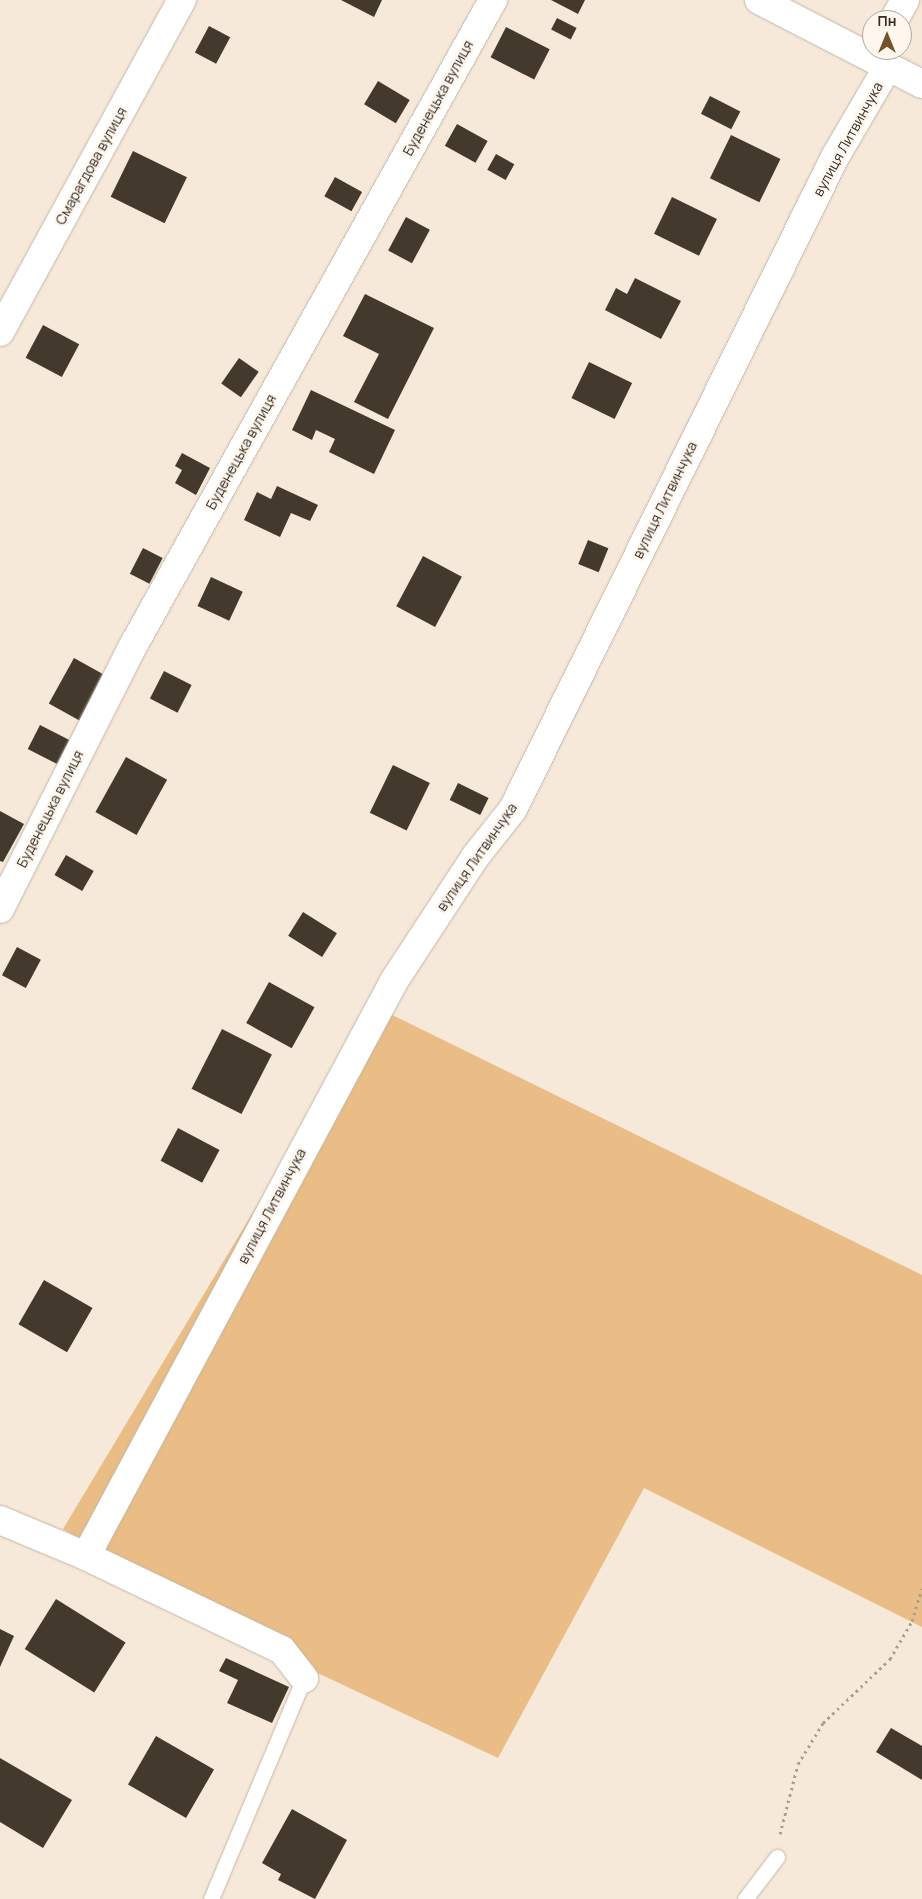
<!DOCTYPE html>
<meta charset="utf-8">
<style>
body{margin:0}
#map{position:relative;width:922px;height:1899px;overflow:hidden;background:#f6e9da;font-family:Manrope,sans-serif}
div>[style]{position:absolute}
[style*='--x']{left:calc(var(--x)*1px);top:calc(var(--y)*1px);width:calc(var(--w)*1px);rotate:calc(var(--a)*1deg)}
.green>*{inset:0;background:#e9bd85}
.building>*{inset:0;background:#43392d;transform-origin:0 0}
.path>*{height:3px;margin-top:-1.5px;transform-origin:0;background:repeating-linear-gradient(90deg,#a89e92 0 2.5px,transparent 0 6.5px)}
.roads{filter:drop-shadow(0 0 1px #c3b7a8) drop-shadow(0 0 1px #c3b7a8)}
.service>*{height:15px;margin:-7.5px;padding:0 7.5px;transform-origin:7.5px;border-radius:7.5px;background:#fff}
.minor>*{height:28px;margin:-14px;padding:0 14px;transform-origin:14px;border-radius:14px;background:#fff}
span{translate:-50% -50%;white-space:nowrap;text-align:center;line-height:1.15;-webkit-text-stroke:5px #fff7ee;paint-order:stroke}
.street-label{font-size:14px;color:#312c26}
.north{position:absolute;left:862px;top:10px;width:50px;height:50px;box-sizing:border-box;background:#fff7ee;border:1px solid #ada69e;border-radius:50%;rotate:0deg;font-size:14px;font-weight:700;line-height:20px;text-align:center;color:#312c26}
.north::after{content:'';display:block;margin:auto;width:18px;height:22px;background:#735429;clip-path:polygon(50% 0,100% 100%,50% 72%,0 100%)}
</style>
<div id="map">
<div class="green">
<i style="clip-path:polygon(376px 1007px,922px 1275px,922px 1627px,644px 1488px,498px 1758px,288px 1659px,63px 1529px)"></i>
</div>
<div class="building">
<i style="clip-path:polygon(341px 0,382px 0,374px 17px)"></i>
<i style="clip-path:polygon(551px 0,585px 0,578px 14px)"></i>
<i style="left:557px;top:18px;width:22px;height:13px;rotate:27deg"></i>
<i style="left:209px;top:26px;width:24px;height:30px;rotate:28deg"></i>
<i style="left:506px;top:27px;width:49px;height:34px;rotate:27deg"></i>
<i style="left:378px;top:81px;width:37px;height:27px;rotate:31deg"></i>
<i style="left:710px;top:96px;width:34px;height:20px;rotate:27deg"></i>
<i style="left:457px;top:124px;width:35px;height:25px;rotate:29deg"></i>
<i style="left:731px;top:135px;width:55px;height:48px;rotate:26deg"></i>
<i style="left:133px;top:151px;width:60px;height:51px;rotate:26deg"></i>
<i style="left:496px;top:154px;width:21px;height:18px;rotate:29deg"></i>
<i style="left:335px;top:177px;width:31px;height:22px;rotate:29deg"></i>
<i style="left:672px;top:197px;width:50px;height:41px;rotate:26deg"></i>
<i style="left:406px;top:217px;width:27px;height:38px;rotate:28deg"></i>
<i style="clip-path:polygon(635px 278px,681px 301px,661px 339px,605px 310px,616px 288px,627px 294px)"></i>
<i style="clip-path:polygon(365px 294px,434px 328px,388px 419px,354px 402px,379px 354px,343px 336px)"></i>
<i style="left:43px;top:325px;width:41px;height:37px;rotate:28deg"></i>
<i style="left:239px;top:358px;width:24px;height:31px;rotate:35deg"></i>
<i style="left:589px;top:362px;width:48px;height:40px;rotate:26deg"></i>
<i style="clip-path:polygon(311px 390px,395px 430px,374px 474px,329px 452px,335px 439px,316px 430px,312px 440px,292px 430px)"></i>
<i style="clip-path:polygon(182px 453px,210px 468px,196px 495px,175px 483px,182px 470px,175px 466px)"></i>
<i style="clip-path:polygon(277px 486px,318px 505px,310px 521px,291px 513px,280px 537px,244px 520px,257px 492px,271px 499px)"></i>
<i style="left:588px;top:540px;width:22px;height:26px;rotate:22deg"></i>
<i style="left:143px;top:548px;width:22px;height:29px;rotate:27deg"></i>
<i style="left:423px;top:556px;width:44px;height:57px;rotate:28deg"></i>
<i style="left:211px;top:577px;width:35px;height:32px;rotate:25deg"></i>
<i style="left:74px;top:658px;width:35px;height:52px;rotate:29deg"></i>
<i style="left:164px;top:671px;width:31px;height:31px;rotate:27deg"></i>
<i style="left:40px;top:725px;width:33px;height:27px;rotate:27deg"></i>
<i style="left:126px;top:757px;width:47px;height:63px;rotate:29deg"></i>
<i style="left:393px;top:765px;width:41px;height:53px;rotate:26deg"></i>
<i style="left:458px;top:783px;width:34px;height:19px;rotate:26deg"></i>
<i style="clip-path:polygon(0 811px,24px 824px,3px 862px,0 861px)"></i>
<i style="left:66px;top:855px;width:32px;height:23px;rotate:30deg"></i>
<i style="left:303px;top:912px;width:40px;height:28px;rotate:32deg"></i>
<i style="left:17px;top:947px;width:27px;height:32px;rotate:28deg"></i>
<i style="left:269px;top:982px;width:52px;height:47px;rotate:29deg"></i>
<i style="left:222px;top:1029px;width:56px;height:67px;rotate:27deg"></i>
<i style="left:178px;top:1128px;width:47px;height:37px;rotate:28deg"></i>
<i style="left:44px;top:1280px;width:56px;height:51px;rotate:30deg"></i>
<i style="left:56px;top:1599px;width:82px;height:59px;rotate:32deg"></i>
<i style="clip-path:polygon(0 1629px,14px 1636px,0 1667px)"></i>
<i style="clip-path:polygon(226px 1658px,289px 1687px,272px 1723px,227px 1703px,238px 1680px,219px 1671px)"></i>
<i style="clip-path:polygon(891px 1728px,922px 1746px,922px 1780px,876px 1752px)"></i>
<i style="left:156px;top:1736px;width:67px;height:56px;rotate:30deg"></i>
<i style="clip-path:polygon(0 1758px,72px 1800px,43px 1848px,0 1822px)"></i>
<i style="clip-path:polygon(292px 1809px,347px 1840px,315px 1899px,278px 1880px,281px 1874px,262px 1863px)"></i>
</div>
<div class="path">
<i style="--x:780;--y:1834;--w:72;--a:-75.6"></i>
<i style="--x:798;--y:1764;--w:48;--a:-58.6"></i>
<i style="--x:823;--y:1723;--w:93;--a:-43.7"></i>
<i style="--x:890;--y:1659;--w:44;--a:-59.9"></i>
<i style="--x:912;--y:1621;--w:34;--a:-73"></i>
</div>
<div class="roads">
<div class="service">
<i style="--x:211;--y:1899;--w:240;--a:-67.2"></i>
<i style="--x:745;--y:1899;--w:53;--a:-52.7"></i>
</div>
<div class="minor">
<i style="--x:759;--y:0;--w:183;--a:27.3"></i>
<i style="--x:894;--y:20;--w:23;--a:-61"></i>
<i style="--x:0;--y:332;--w:379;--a:-61.3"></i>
<i style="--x:0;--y:909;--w:295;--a:-63.2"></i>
<i style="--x:133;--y:646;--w:740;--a:-60.87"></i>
<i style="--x:0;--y:1520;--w:93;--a:22.7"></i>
<i style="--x:86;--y:1556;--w:217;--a:25.6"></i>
<i style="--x:282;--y:1650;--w:36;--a:52"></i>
<i style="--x:86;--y:1556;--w:652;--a:-61.82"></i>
<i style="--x:394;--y:981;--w:148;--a:-56.8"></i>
<i style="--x:475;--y:857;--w:61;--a:-51.6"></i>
<i style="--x:513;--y:809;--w:727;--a:-63.72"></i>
<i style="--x:835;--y:157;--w:103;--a:-59.7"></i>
</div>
</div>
<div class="street-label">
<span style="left:438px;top:98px;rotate:-61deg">Буденецька вулиця</span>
<span style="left:848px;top:139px;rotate:-61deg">вулиця Литвинчука</span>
<span style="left:91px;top:166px;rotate:-61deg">Смарагдова вулиця</span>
<span style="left:241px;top:452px;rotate:-61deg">Буденецька вулиця</span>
<span style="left:665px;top:500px;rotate:-64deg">вулиця Литвинчука</span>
<span style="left:50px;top:809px;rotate:-63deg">Буденецька вулиця</span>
<span style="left:477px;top:857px;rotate:-55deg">вулиця Литвинчука</span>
<span style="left:272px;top:1206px;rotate:-62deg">вулиця Литвинчука</span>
</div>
<div class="north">Пн</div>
</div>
